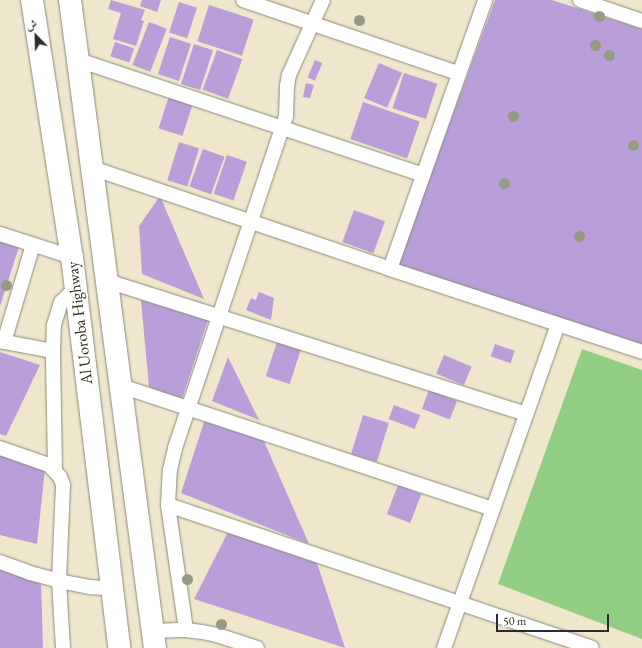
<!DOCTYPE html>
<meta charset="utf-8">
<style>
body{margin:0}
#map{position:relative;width:642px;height:648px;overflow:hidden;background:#eee7cb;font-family:"EB Garamond",Amiri,serif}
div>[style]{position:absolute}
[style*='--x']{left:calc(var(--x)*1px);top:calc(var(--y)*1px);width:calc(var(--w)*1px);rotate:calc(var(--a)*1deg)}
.green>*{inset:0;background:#91ce84}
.building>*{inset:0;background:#ba9ed9;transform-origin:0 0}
.roads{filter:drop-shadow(0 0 1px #8c897b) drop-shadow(0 0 1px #8c897b)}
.street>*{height:14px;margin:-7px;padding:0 7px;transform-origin:7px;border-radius:7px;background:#fff}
.highway>*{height:22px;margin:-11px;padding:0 11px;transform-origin:11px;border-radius:11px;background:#fff}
.trees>*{width:11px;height:11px;margin:-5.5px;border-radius:50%;background:#949b82}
span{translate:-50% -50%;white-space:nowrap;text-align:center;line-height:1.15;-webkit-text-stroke:3.5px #fdfcf7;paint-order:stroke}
.street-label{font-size:16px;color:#2b2b2b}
.north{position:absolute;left:16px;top:16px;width:40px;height:40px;-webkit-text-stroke:3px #fdfcf7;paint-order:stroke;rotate:337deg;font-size:11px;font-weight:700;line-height:16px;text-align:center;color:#2b2b2b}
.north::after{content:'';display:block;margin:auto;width:14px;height:18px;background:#2b2b2b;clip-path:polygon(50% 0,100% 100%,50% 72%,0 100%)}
.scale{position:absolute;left:496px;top:614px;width:113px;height:18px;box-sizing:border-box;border:2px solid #2b2b2b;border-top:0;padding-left:5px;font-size:12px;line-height:14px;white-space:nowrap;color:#2b2b2b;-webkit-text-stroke:3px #fdfcf7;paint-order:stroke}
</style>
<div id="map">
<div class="green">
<i style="clip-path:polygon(582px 349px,642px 370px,642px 639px,498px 584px)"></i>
</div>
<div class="building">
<i style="clip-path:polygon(111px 0,145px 10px,141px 20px,144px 21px,136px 46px,113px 39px,121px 13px,108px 9px)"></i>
<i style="clip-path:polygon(142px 0,161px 0,157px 12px,140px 6px)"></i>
<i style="clip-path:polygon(495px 0,552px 0,642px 29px,642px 349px,397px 266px)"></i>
<i style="left:179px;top:2px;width:19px;height:32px;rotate:18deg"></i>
<i style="left:209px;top:5px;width:47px;height:38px;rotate:18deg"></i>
<i style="left:149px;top:22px;width:19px;height:46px;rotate:21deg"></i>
<i style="left:170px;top:37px;width:22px;height:39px;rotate:18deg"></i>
<i style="left:115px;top:42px;width:20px;height:15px;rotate:18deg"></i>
<i style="left:194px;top:44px;width:20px;height:42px;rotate:18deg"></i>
<i style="left:217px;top:50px;width:27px;height:42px;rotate:20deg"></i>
<i style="left:315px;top:60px;width:8px;height:19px;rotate:23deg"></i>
<i style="left:379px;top:63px;width:25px;height:38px;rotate:23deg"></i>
<i style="left:404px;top:73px;width:35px;height:37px;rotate:18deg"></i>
<i style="clip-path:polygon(306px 83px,314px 85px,310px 98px,303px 97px)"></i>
<i style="left:170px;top:93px;width:25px;height:37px;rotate:18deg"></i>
<i style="left:363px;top:102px;width:60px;height:39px;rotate:19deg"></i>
<i style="left:179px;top:142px;width:21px;height:40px;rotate:17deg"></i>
<i style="left:203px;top:149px;width:23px;height:40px;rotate:20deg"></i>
<i style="left:227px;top:155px;width:21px;height:41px;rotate:19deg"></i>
<i style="clip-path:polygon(160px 196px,204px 299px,142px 274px,139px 226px)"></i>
<i style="left:354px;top:210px;width:33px;height:34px;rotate:20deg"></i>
<i style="clip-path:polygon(0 241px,19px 247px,0 306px)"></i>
<i style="clip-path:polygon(259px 292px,274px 298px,271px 320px,246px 310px,251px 298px,256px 300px)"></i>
<i style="clip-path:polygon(141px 300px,208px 320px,182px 399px,149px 387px)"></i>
<i style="left:277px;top:342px;width:25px;height:36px;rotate:18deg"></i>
<i style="left:495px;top:344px;width:21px;height:13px;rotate:19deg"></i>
<i style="clip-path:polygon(0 352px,40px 365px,6px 436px,0 434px)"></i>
<i style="left:444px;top:355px;width:30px;height:20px;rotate:23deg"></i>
<i style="clip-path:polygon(228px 357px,259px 420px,212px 401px)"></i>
<i style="left:429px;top:390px;width:30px;height:20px;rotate:21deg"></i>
<i style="left:394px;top:405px;width:28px;height:15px;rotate:21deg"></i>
<i style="left:363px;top:415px;width:27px;height:41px;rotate:17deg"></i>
<i style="clip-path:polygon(205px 419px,263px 439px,309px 544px,181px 493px)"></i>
<i style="clip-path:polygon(0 455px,45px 469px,37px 544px,0 535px)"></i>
<i style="left:398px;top:485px;width:25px;height:31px;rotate:21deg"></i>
<i style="clip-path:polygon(228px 532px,317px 563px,345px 648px,194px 599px)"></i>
<i style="clip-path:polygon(0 567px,41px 581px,43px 648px,0 648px)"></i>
</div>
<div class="roads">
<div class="street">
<i style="--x:243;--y:0;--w:227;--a:18.8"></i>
<i style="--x:580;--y:0;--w:65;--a:18.7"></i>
<i style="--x:78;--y:60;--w:364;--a:18.4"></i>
<i style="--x:92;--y:168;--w:315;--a:18.7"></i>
<i style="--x:390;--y:269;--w:265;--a:18.2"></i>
<i style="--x:0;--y:234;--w:76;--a:17.7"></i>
<i style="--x:390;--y:269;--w:285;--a:-70.5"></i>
<i style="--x:107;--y:281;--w:440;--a:17.6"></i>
<i style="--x:0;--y:341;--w:54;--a:10.7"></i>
<i style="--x:4;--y:342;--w:101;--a:-73.4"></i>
<i style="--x:121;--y:386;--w:392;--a:18.3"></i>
<i style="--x:0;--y:448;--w:52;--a:19.1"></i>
<i style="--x:49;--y:465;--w:16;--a:47"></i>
<i style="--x:60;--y:477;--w:9;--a:69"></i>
<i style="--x:63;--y:485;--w:96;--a:92.4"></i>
<i style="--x:59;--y:581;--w:67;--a:86.6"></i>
<i style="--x:55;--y:470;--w:119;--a:-91"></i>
<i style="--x:53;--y:351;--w:26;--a:-88"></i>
<i style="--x:54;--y:325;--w:24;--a:-73"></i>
<i style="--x:61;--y:302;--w:21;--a:-43"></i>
<i style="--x:168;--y:505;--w:447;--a:18.6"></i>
<i style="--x:0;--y:562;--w:32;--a:20"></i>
<i style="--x:30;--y:573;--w:30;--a:15"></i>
<i style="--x:59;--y:581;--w:33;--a:11"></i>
<i style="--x:91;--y:587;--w:21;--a:5"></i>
<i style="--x:186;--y:630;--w:126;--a:-98.2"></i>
<i style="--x:168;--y:505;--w:35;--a:-87"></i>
<i style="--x:170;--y:470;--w:23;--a:-77"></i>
<i style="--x:175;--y:448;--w:350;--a:-71.5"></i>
<i style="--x:286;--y:116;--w:30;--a:-88"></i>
<i style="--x:287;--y:86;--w:11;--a:-80"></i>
<i style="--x:289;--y:75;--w:82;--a:-65.6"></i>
<i style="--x:153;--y:631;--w:33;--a:-2"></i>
<i style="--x:186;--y:630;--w:16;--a:7"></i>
<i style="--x:202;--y:632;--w:15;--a:11"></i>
<i style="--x:217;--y:635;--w:42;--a:18"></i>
<i style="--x:444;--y:648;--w:343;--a:-70.6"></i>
</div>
<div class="highway">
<i style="--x:32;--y:0;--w:260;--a:81.2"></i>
<i style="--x:72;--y:257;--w:394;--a:83.1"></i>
<i style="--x:70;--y:0;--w:654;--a:82.53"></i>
</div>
</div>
<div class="trees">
<i style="left:599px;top:16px"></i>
<i style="left:359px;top:20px"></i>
<i style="left:595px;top:45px"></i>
<i style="left:609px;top:55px"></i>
<i style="left:513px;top:116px"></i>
<i style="left:633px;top:145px"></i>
<i style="left:504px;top:183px"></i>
<i style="left:579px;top:236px"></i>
<i style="left:6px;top:285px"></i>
<i style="left:187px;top:579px"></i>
<i style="left:221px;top:624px"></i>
</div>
<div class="street-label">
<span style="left:80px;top:323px;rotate:-97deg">Al Uoroba Highway</span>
</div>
<div class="north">ش</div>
<div class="scale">50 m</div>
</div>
